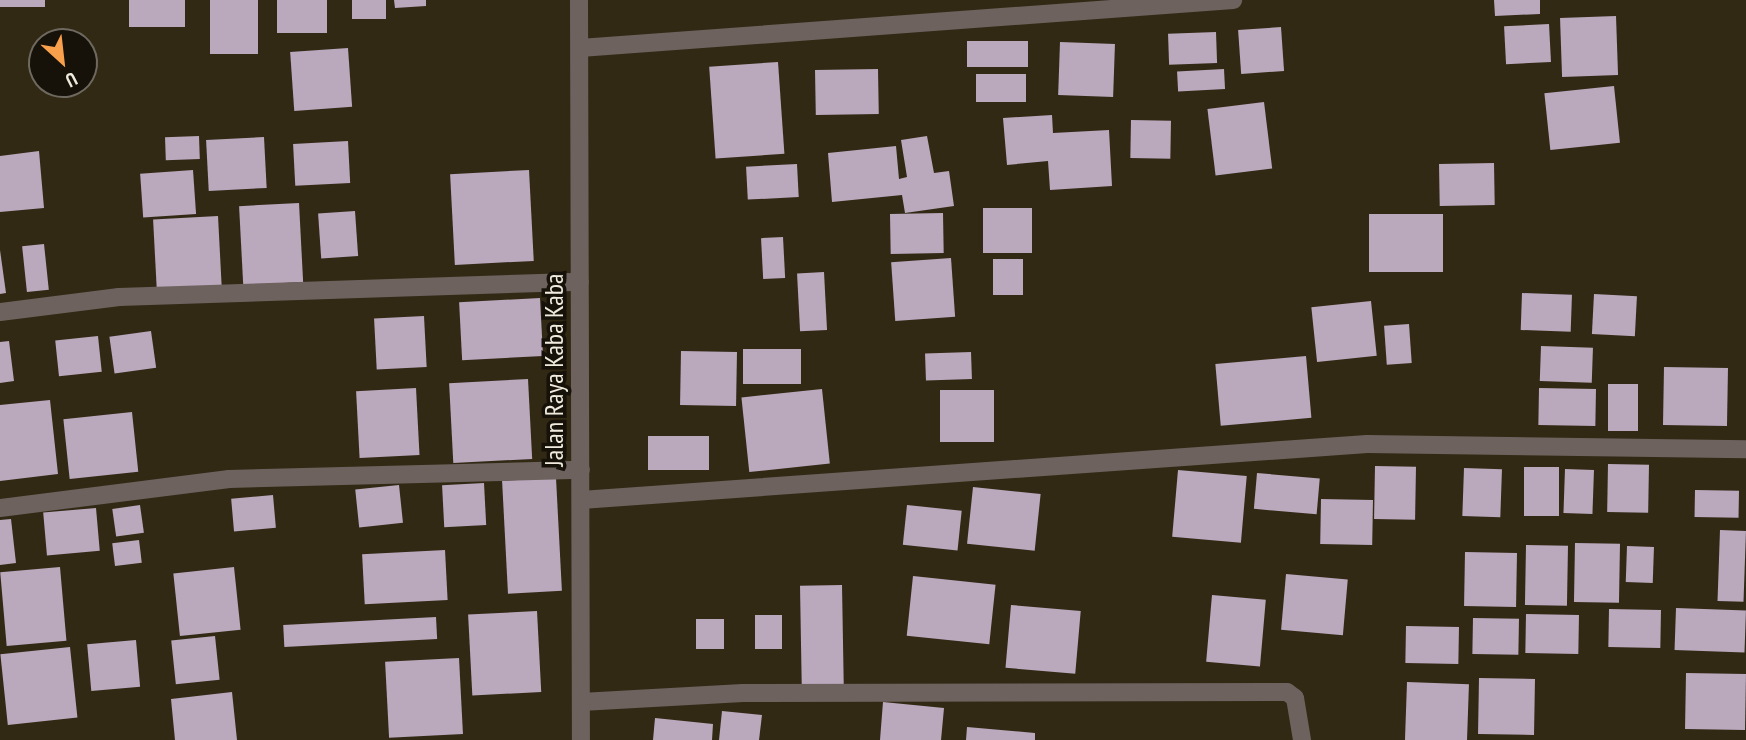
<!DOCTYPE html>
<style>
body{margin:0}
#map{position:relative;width:1746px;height:740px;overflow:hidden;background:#322915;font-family:"PT Sans Narrow",sans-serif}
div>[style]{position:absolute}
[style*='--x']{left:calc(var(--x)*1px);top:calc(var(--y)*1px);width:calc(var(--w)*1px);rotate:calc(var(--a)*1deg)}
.building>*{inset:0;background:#baa8bd;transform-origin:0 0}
.minor>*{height:18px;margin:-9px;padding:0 9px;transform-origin:9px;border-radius:9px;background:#6e625f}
.tertiary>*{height:18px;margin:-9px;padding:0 9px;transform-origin:9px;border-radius:9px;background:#6e625f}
span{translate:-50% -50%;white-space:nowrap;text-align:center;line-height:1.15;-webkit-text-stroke:7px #16120a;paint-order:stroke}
.street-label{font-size:26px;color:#f1ebdf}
.north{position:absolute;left:28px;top:28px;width:70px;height:70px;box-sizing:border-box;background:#16120a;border:2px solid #6e695f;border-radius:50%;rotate:153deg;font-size:19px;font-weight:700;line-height:28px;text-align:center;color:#f1ebdf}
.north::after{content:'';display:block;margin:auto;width:24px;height:32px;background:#f8a04b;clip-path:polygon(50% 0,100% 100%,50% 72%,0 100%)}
</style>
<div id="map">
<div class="building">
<i style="left:0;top:0;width:45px;height:7px"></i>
<i style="left:129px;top:0;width:56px;height:27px"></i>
<i style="left:210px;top:0;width:48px;height:54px"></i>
<i style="left:277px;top:0;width:50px;height:33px"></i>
<i style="left:352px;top:0;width:34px;height:19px"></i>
<i style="clip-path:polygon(394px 0,426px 0,426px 6px,395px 8px)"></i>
<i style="clip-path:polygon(1494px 0,1540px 0,1540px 14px,1495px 16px)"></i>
<i style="left:1616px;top:16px;width:59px;height:56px;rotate:88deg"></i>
<i style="left:1549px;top:24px;width:38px;height:45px;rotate:87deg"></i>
<i style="left:1281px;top:27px;width:44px;height:43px;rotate:86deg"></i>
<i style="left:1216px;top:32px;width:31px;height:48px;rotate:88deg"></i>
<i style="left:967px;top:41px;width:61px;height:26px"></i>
<i style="left:1060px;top:42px;width:55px;height:53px;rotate:2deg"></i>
<i style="left:348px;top:48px;width:59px;height:58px;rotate:86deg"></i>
<i style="left:778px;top:62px;width:92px;height:69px;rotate:86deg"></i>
<i style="left:878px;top:69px;width:45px;height:63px;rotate:89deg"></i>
<i style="left:1224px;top:69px;width:20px;height:47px;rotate:87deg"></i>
<i style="left:976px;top:74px;width:50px;height:28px"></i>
<i style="left:1614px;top:86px;width:57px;height:70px;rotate:84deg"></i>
<i style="left:1264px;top:102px;width:67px;height:57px;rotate:83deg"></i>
<i style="clip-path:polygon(1052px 115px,1053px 133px,1109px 130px,1112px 186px,1050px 190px,1048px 161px,1007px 165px,1003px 118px)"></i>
<i style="left:1131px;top:120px;width:40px;height:38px;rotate:1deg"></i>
<i style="left:199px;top:136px;width:23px;height:34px;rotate:88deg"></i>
<i style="clip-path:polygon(927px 136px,934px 173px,949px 171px,954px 206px,905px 213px,902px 195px,832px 202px,828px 153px,896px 146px,899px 179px,907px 177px,901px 140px)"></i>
<i style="left:264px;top:137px;width:51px;height:58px;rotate:87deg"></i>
<i style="left:348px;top:141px;width:42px;height:55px;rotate:87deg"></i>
<i style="clip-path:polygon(39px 151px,44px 208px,0 212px,0 156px)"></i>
<i style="left:1494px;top:163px;width:42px;height:55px;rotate:89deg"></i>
<i style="left:797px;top:164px;width:33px;height:51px;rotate:87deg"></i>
<i style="left:193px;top:170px;width:44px;height:53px;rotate:86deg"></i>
<i style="left:529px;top:170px;width:91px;height:79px;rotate:87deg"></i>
<i style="left:299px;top:203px;width:79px;height:60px;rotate:87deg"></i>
<i style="left:983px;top:208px;width:49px;height:45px"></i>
<i style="left:355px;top:211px;width:45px;height:37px;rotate:86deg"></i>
<i style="left:943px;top:213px;width:40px;height:53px;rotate:89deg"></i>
<i style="left:1369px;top:214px;width:74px;height:58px"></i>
<i style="left:218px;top:216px;width:74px;height:65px;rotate:87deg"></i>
<i style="left:783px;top:237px;width:41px;height:22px;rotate:87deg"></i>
<i style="left:44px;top:244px;width:46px;height:22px;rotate:84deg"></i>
<i style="clip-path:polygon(0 250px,6px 293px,0 294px)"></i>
<i style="left:951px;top:258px;width:59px;height:60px;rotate:86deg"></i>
<i style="left:993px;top:259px;width:30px;height:36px"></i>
<i style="left:824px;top:272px;width:58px;height:27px;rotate:87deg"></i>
<i style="left:1522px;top:293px;width:50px;height:37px;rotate:2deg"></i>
<i style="left:1594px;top:294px;width:43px;height:40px;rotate:3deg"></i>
<i style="left:540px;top:298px;width:58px;height:81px;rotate:87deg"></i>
<i style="left:1371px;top:301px;width:55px;height:60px;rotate:84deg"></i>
<i style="left:424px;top:316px;width:51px;height:50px;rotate:87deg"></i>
<i style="left:1409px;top:324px;width:39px;height:25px;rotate:86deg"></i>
<i style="left:151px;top:331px;width:37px;height:42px;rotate:82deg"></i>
<i style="left:98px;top:336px;width:36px;height:43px;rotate:84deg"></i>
<i style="clip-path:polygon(9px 341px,14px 381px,0 383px,0 342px)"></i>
<i style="left:1541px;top:346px;width:52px;height:35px;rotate:2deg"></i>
<i style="left:801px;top:349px;width:35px;height:58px;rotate:90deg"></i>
<i style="left:681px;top:351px;width:56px;height:54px;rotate:1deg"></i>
<i style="left:971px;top:352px;width:27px;height:46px;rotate:88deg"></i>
<i style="left:1306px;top:356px;width:62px;height:91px;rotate:85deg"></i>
<i style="left:1664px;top:367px;width:64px;height:58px;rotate:1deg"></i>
<i style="left:528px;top:379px;width:80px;height:79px;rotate:87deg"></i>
<i style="left:1608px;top:384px;width:30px;height:47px"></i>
<i style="left:416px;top:388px;width:67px;height:60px;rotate:87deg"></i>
<i style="left:1539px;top:388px;width:57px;height:37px;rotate:1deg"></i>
<i style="left:822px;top:389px;width:75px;height:81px;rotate:84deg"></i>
<i style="left:994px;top:390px;width:52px;height:54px;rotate:90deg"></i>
<i style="clip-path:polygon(50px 400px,58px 474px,0 481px,0 405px)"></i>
<i style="left:132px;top:412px;width:60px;height:69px;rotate:84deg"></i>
<i style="left:709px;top:436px;width:34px;height:61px;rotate:90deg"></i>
<i style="left:1608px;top:464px;width:41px;height:48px;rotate:1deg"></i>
<i style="left:1375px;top:466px;width:41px;height:53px;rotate:1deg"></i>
<i style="left:1524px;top:467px;width:35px;height:49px"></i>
<i style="left:1464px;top:468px;width:38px;height:48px;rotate:2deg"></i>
<i style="left:1565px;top:469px;width:29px;height:44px;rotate:2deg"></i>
<i style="left:1178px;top:470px;width:69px;height:67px;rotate:5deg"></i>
<i style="left:1257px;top:473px;width:63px;height:36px;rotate:5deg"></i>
<i style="left:556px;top:478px;width:113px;height:54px;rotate:87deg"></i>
<i style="left:484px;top:483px;width:42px;height:42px;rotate:87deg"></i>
<i style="left:399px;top:485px;width:38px;height:44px;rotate:84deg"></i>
<i style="left:973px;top:487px;width:68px;height:57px;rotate:6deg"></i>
<i style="left:1695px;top:490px;width:44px;height:27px;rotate:1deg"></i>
<i style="left:273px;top:495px;width:33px;height:42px;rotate:85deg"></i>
<i style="left:1321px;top:499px;width:52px;height:45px;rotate:1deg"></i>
<i style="left:140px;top:505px;width:28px;height:28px;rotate:82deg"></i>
<i style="left:907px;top:505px;width:55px;height:40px;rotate:6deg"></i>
<i style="left:96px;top:508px;width:43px;height:53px;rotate:85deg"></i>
<i style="clip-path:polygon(11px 519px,16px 563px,0 565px,0 520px)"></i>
<i style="left:1720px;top:530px;width:26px;height:71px;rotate:2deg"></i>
<i style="left:139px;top:540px;width:23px;height:27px;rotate:83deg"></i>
<i style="left:1575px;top:543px;width:45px;height:59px;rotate:1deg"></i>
<i style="left:1526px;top:545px;width:42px;height:60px;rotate:1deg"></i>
<i style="left:1627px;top:546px;width:27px;height:36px;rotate:2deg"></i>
<i style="left:445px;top:550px;width:50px;height:83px;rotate:87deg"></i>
<i style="left:1465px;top:552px;width:52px;height:54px;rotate:1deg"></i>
<i style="left:60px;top:567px;width:74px;height:60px;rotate:85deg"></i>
<i style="left:234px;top:567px;width:63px;height:61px;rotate:84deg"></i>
<i style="left:1286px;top:574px;width:62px;height:56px;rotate:5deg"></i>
<i style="left:913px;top:576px;width:83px;height:60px;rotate:6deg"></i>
<i style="left:842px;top:585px;width:101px;height:42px;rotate:89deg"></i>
<i style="left:1212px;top:595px;width:54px;height:67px;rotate:5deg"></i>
<i style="left:1011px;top:605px;width:70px;height:63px;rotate:5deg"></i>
<i style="left:1676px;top:608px;width:70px;height:42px;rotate:2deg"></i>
<i style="left:1609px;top:609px;width:52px;height:38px;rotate:1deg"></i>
<i style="left:537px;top:611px;width:81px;height:69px;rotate:87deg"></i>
<i style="left:1526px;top:614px;width:53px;height:39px;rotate:1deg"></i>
<i style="left:755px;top:615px;width:27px;height:34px"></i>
<i style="left:436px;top:617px;width:22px;height:153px;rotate:87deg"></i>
<i style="left:1473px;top:618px;width:46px;height:36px;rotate:1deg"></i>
<i style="left:724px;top:619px;width:30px;height:28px;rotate:90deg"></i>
<i style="left:1406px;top:626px;width:53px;height:37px;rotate:1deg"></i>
<i style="left:215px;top:636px;width:44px;height:44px;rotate:84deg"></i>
<i style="left:136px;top:640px;width:47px;height:49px;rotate:85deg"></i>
<i style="left:70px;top:647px;width:71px;height:70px;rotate:84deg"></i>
<i style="left:459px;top:658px;width:76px;height:74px;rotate:87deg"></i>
<i style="left:1686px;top:673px;width:60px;height:56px;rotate:1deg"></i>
<i style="left:1479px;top:678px;width:56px;height:56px;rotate:1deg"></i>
<i style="left:1407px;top:682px;width:62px;height:58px;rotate:2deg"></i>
<i style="clip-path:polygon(232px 692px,237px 740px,175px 740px,171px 699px)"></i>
<i style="clip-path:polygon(883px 702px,944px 708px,941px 740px,880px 740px)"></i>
<i style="clip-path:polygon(722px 711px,762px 715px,759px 740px,719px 740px)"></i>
<i style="clip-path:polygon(655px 718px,713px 724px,712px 740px,653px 740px)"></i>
<i style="clip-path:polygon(967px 727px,1035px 733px,1035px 740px,966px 740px)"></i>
</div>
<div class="minor">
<i style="--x:580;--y:48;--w:655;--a:-4.2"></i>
<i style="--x:0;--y:312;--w:120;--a:-7.2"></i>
<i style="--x:119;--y:297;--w:461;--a:-1.9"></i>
<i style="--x:581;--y:500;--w:788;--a:-4.08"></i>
<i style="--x:1367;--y:444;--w:379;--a:0.8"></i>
<i style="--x:0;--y:508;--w:231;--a:-7.2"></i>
<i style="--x:229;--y:479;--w:352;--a:-1.5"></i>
<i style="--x:581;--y:702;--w:162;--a:-3.2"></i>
<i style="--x:743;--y:693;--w:544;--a:-0.11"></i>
<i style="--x:1287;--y:692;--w:10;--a:37"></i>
<i style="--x:1295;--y:698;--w:43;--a:80.5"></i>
</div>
<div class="tertiary">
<i style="--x:579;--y:0;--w:740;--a:89.85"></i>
</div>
<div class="street-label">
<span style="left:554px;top:370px;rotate:-90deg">Jalan Raya Kaba Kaba</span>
</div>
<div class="north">U</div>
</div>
